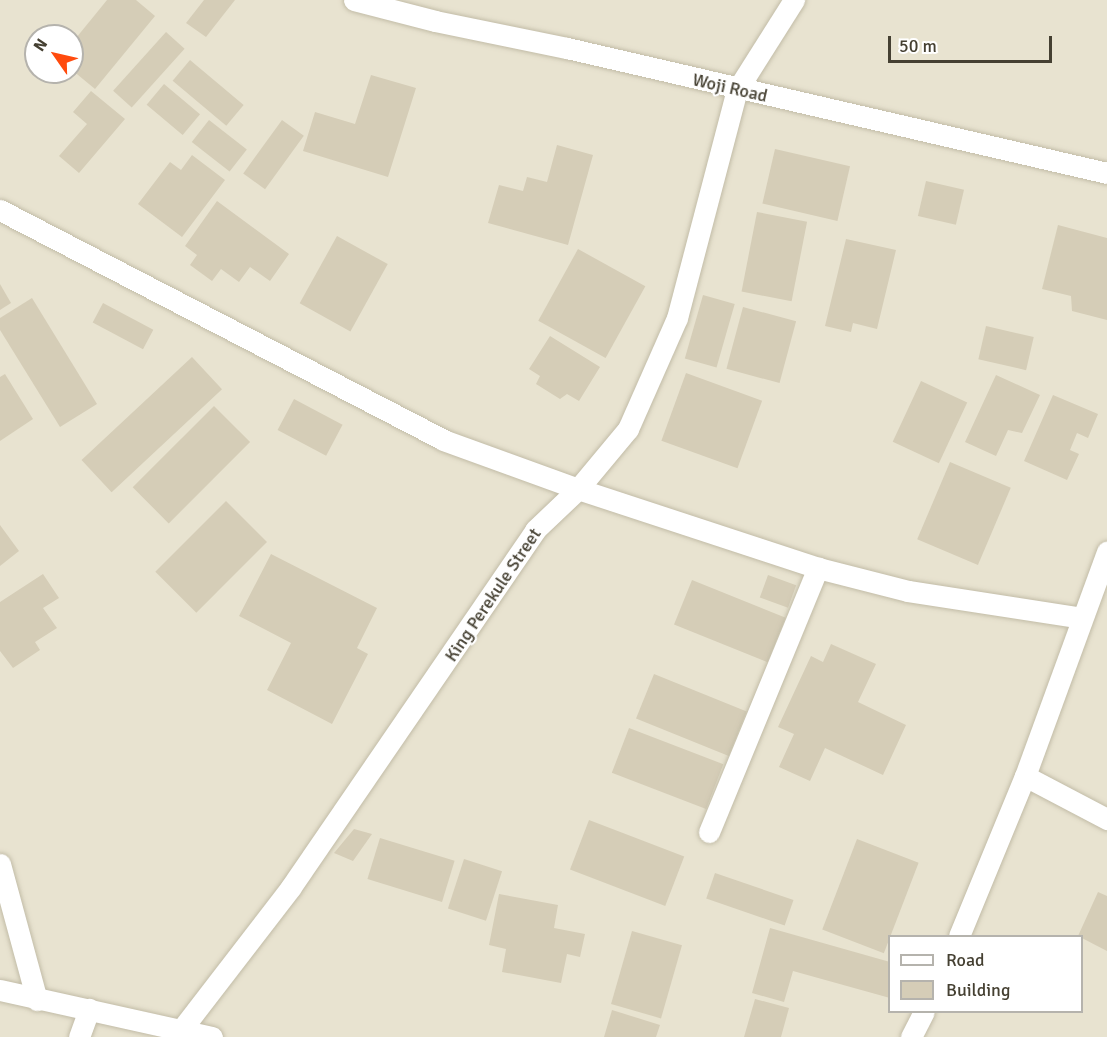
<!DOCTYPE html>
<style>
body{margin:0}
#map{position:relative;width:1107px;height:1037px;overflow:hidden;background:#f3f0e2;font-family:Signika,sans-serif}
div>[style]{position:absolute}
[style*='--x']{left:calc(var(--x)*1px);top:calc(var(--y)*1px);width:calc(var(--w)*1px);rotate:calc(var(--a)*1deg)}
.residential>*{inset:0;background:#e8e3d0}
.building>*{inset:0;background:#d5cdb7;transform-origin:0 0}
.roads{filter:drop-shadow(0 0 2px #c2bca7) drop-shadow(0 0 2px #c2bca7)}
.minor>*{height:21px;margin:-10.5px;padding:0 10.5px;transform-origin:10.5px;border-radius:10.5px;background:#fff}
span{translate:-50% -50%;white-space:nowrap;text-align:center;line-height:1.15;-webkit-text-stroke:4.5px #fff;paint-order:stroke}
.street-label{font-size:18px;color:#454032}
.legend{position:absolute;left:888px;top:935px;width:195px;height:78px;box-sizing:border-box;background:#fff;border:2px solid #b5b3ad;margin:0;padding:8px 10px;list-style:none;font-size:18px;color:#454032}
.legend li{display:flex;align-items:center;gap:12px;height:30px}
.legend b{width:30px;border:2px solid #b5b3ad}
.north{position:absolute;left:24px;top:24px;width:60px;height:60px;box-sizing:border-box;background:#fff;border:2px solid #b5b3ad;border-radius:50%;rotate:304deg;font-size:16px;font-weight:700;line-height:24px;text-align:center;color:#454032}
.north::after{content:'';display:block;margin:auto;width:21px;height:27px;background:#ff4b0e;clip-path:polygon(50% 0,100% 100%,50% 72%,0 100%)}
.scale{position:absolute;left:888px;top:36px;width:164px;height:27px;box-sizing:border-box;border:3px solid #454032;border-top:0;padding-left:8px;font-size:18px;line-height:21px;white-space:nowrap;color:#454032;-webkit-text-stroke:4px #fff;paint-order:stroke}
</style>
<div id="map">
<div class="residential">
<i style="clip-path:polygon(evenodd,0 0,1107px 0,1107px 1037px,0 1037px,0 0,36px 36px,72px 36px,72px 72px,36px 72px,36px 36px,0 0,890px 936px,1082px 936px,1082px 1012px,890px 1012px,890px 936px)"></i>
</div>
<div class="building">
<i style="clip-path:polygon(107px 0,136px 0,155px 16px,95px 89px,72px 70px,72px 43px)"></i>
<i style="clip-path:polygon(204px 0,235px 0,206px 37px,186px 23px)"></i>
<i style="left:166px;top:32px;width:25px;height:79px;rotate:42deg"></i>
<i style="left:190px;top:60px;width:70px;height:27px;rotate:40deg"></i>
<i style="clip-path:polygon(371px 75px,416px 88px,388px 177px,303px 151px,315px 112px,355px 124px)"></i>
<i style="left:164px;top:84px;width:47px;height:27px;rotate:40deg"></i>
<i style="clip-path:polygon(91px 91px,125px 119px,79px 173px,59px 156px,87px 124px,73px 112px)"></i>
<i style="left:209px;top:120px;width:48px;height:28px;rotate:38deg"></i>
<i style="left:282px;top:120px;width:27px;height:66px;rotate:36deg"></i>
<i style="clip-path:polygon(557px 145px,593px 155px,568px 245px,488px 223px,499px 185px,523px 191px,527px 177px,547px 182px)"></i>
<i style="left:775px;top:149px;width:77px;height:56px;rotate:13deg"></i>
<i style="clip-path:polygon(192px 155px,225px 180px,182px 237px,138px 204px,170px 162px,181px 170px)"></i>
<i style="left:926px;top:181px;width:39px;height:36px;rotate:13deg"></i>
<i style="clip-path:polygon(217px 201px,289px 254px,270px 281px,250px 267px,239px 282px,221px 269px,212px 281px,190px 265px,197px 255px,185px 246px)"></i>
<i style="left:757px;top:212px;width:51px;height:81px;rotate:11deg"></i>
<i style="clip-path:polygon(1058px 225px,1107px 238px,1107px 320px,1072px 311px,1071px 296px,1042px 289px)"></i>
<i style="left:337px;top:236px;width:58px;height:77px;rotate:29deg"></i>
<i style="clip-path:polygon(846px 239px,896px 250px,877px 329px,853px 323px,851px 332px,825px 326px)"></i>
<i style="left:578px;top:249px;width:77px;height:82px;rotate:29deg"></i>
<i style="clip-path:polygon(0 284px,11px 303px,0 310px)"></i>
<i style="left:703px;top:295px;width:33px;height:66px;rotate:16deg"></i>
<i style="clip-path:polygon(32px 298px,97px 404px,60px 427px,0 330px,0 318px)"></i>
<i style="left:103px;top:303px;width:57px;height:22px;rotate:28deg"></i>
<i style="left:743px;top:307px;width:55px;height:64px;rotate:15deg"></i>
<i style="left:986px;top:326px;width:49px;height:34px;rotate:13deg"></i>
<i style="clip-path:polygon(550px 336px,600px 367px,579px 401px,567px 394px,560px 399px,536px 384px,540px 376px,529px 369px)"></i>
<i style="left:192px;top:357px;width:44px;height:151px;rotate:47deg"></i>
<i style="left:686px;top:373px;width:81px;height:72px;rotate:20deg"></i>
<i style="clip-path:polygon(5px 374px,33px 419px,0 441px,0 377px)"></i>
<i style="clip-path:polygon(996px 375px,1040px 395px,1022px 433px,1008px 430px,996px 456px,965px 442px)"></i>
<i style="left:921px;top:381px;width:51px;height:67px;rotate:25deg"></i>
<i style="clip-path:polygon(1053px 395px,1098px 414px,1088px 438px,1077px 433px,1070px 450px,1079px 454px,1067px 480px,1024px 461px)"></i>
<i style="left:294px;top:399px;width:55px;height:35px;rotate:28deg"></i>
<i style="left:214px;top:406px;width:51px;height:115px;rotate:45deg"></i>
<i style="left:950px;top:462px;width:66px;height:84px;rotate:23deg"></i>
<i style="left:226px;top:501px;width:58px;height:100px;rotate:45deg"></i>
<i style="clip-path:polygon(0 525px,19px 551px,0 566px)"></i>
<i style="clip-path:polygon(271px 554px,377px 608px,357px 648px,368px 654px,332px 724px,267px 690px,291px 643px,239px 616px)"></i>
<i style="clip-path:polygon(43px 574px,59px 598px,43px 608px,57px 628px,35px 642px,40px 650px,13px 668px,0 651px,0 602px)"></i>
<i style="left:768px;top:575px;width:30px;height:24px;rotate:20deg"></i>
<i style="left:692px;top:580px;width:101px;height:48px;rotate:22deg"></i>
<i style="clip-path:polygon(831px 644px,876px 664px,858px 702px,906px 725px,883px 775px,825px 748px,810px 781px,779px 767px,794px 734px,778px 727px,811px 656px,823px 662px)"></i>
<i style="left:654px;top:674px;width:100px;height:48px;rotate:22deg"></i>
<i style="left:629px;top:728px;width:101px;height:48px;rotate:21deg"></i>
<i style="left:589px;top:820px;width:102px;height:53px;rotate:21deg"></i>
<i style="clip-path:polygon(354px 829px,372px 834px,353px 861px,334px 853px)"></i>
<i style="left:380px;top:838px;width:78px;height:43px;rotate:17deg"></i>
<i style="left:857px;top:839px;width:66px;height:97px;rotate:21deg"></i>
<i style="left:464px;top:859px;width:40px;height:52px;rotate:18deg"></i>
<i style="left:715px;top:873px;width:83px;height:27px;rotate:19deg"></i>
<i style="clip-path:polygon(1098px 892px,1107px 896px,1107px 951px,1078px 936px)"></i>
<i style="clip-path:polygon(499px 894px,558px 905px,554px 928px,585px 934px,580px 957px,567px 954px,561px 983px,502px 972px,506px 949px,489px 945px)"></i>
<i style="clip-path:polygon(770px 928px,890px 962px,890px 998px,793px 971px,784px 1002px,752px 993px)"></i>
<i style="left:632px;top:931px;width:52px;height:76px;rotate:16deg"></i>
<i style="clip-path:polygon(755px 999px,789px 1008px,781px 1037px,744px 1037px)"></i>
<i style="clip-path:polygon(612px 1010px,660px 1025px,656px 1037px,604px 1037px)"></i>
</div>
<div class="roads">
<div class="minor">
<i style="--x:354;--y:0;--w:84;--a:14.5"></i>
<i style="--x:435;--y:21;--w:135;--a:11.6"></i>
<i style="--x:567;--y:48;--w:554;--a:13.03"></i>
<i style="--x:0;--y:210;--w:499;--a:27.4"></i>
<i style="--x:443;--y:440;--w:144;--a:19.9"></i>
<i style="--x:578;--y:489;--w:253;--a:18.2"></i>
<i style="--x:818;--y:568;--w:93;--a:14.3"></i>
<i style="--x:908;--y:591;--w:176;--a:8.8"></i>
<i style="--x:1025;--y:776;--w:93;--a:27.7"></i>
<i style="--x:709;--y:832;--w:286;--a:-67.6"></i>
<i style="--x:0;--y:864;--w:141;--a:74.8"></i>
<i style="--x:959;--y:936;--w:173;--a:-67.6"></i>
<i style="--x:1025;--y:776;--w:239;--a:-69.9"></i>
<i style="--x:0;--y:990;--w:217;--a:12.5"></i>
<i style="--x:181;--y:1030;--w:180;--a:-52.4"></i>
<i style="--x:291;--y:887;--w:432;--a:-55.6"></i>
<i style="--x:535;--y:530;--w:59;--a:-43.6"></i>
<i style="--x:578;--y:489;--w:78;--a:-50.2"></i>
<i style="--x:628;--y:429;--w:121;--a:-66.2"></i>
<i style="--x:677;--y:318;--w:236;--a:-75.3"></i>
<i style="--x:737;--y:90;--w:107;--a:-57.7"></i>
<i style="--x:79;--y:1037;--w:30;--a:-70"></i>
<i style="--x:911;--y:1037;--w:28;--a:-63"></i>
</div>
</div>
<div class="street-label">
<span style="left:730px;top:88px;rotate:13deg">Woji Road</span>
<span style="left:493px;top:595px;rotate:-56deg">King Perekule Street</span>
</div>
<ul class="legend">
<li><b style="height:8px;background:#fff"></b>Road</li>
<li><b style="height:16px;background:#d5cdb7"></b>Building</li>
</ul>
<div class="north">N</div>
<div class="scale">50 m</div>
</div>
